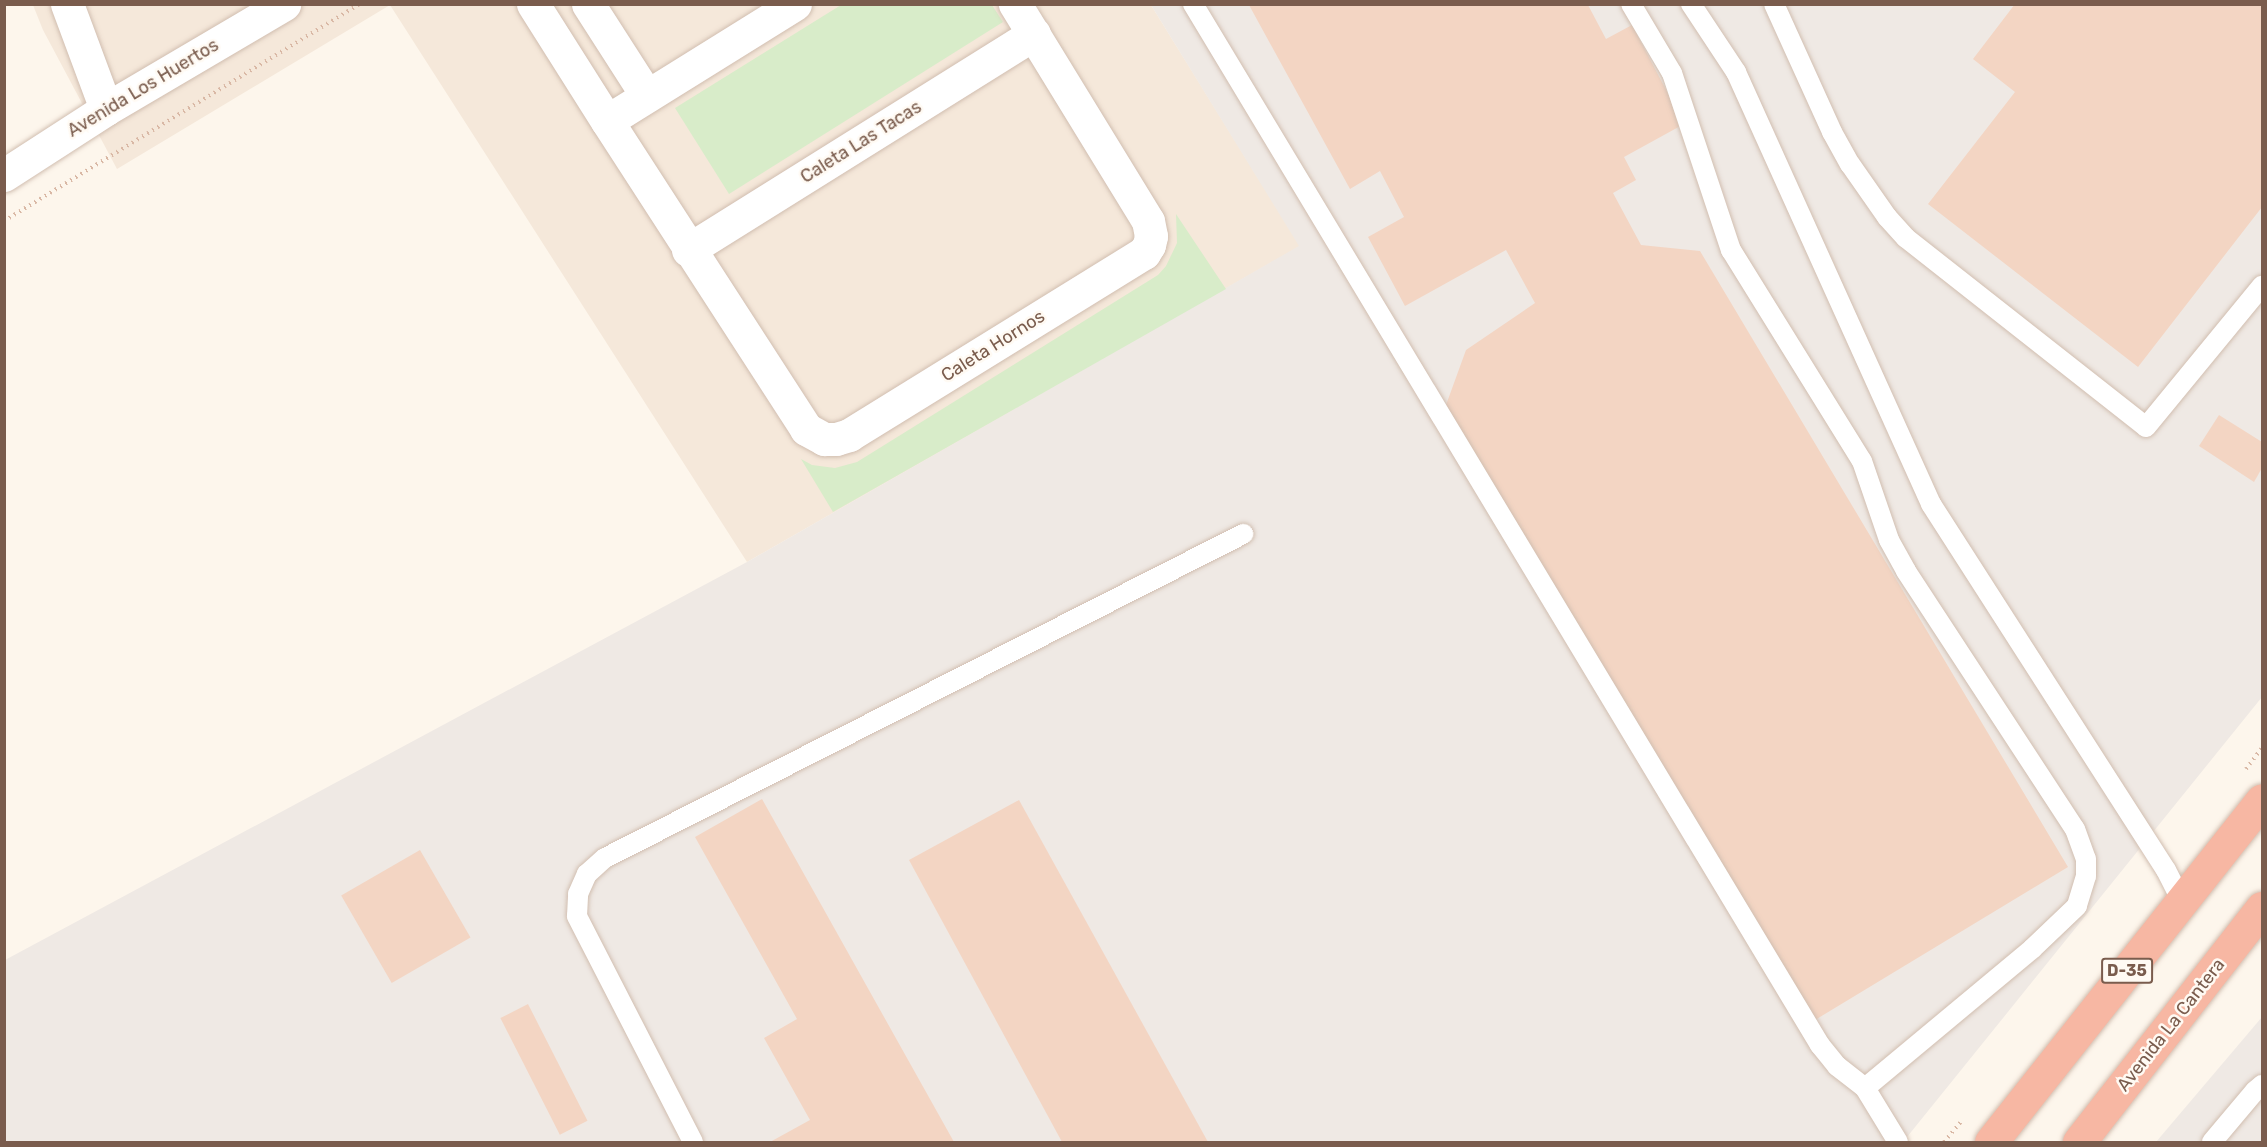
<!DOCTYPE html>
<style>
body{margin:0}
#map{position:relative;width:2267px;height:1147px;overflow:hidden;background:#fdf6ec;font-family:Rubik,sans-serif}
div>[style]{position:absolute}
[style*='--x']{left:calc(var(--x)*1px);top:calc(var(--y)*1px);width:calc(var(--w)*1px);rotate:calc(var(--a)*1deg)}
.residential>*{inset:0;background:#f5e8da}
.industrial>*{inset:0;background:#efe9e4}
.green>*{inset:0;background:#d8ecc9}
.building>*{inset:0;background:#f3d5c3;transform-origin:0 0}
.path>*{height:4px;margin-top:-2px;transform-origin:0;background:repeating-linear-gradient(90deg,#d9b8a5 0 1.5px,transparent 0 6px)}
.roads{filter:drop-shadow(0 0 2px #d1beb0) drop-shadow(0 0 2px #d1beb0)}
.lane>*{height:20px;margin:-10px;padding:0 10px;transform-origin:10px;border-radius:10px;background:#fff}
.street>*{height:33px;margin:-16.5px;padding:0 16.5px;transform-origin:16.5px;border-radius:16.5px;background:#fff}
.secondary>*{height:33px;margin:-16.5px;padding:0 16.5px;transform-origin:16.5px;border-radius:16.5px;background:#fff}
.highway>*{height:33px;margin:-16.5px;padding:0 16.5px;transform-origin:16.5px;border-radius:16.5px;background:#f7b7a3}
span{translate:-50% -50%;white-space:nowrap;text-align:center;line-height:1.15;-webkit-text-stroke:5px #fffaf3;paint-order:stroke}
.shield-label span{padding:2px 4px;background:#fffaf3;border:2px solid;border-radius:4px;-webkit-text-stroke-width:0}
.shield-label{font-size:16px;color:#7a5c4d;font-weight:700}
.street-label{font-size:18px;color:#7a5c4d}
.frame{position:absolute;inset:0;border:6px solid #7a5c4d;pointer-events:none}
</style>
<div id="map">
<div class="residential">
<i style="clip-path:polygon(33px 5px,1151px 5px,1300px 246px,747px 562px,390px 5px,117px 169px,43px 30px)"></i>
</div>
<div class="industrial">
<i style="clip-path:polygon(1151px 5px,2262px 5px,2262px 697px,1903px 1142px,5px 1142px,5px 960px,747px 562px,1299px 246px)"></i>
<i style="clip-path:polygon(2262px 1017px,2262px 1142px,2156px 1142px)"></i>
</div>
<div class="green">
<i style="clip-path:polygon(841px 5px,992px 5px,1003px 22px,729px 194px,675px 108px)"></i>
<i style="clip-path:polygon(1176px 214px,1226px 289px,833px 512px,801px 459px,812px 465px,835px 468px,857px 462px,1158px 275px,1166px 266px,1177px 243px)"></i>
</div>
<div class="building">
<i style="clip-path:polygon(2015px 4px,2262px 4px,2262px 207px,2138px 367px,1928px 204px,2015px 92px,1973px 59px)"></i>
<i style="clip-path:polygon(1249px 5px,1588px 5px,1606px 39px,1632px 25px,1684px 124px,1624px 157px,1636px 180px,1613px 193px,1641px 245px,1700px 251px,2068px 867px,1815px 1020px,1446px 405px,1466px 350px,1535px 303px,1506px 250px,1405px 306px,1368px 237px,1404px 217px,1380px 171px,1350px 189px)"></i>
<i style="clip-path:polygon(2219px 415px,2262px 442px,2262px 468px,2254px 482px,2199px 446px)"></i>
<i style="clip-path:polygon(762px 799px,954px 1142px,770px 1142px,810px 1120px,764px 1038px,797px 1019px,695px 837px)"></i>
<i style="clip-path:polygon(1019px 800px,1208px 1142px,1062px 1142px,909px 860px)"></i>
<i style="left:420px;top:850px;width:101px;height:91px;rotate:60deg"></i>
<i style="left:528px;top:1004px;width:131px;height:31px;rotate:63deg"></i>
</div>
<div class="path">
<i style="--x:4;--y:221;--w:417;--a:-31.4"></i>
<i style="--x:2246;--y:769;--w:26;--a:-53"></i>
<i style="--x:1944;--y:1142;--w:26;--a:-50"></i>
</div>
<div class="roads">
<div class="lane">
<i style="--x:1193;--y:4;--w:1215;--a:58.94"></i>
<i style="--x:1820;--y:1045;--w:27;--a:51"></i>
<i style="--x:1837;--y:1066;--w:36;--a:38"></i>
<i style="--x:1865;--y:1088;--w:63;--a:58.6"></i>
<i style="--x:1631;--y:4;--w:80;--a:59.3"></i>
<i style="--x:1672;--y:73;--w:187;--a:71.6"></i>
<i style="--x:1731;--y:250;--w:248;--a:58.2"></i>
<i style="--x:1862;--y:461;--w:83;--a:71.1"></i>
<i style="--x:1889;--y:540;--w:35;--a:61"></i>
<i style="--x:1906;--y:571;--w:308;--a:56.8"></i>
<i style="--x:2075;--y:829;--w:32;--a:70"></i>
<i style="--x:2086;--y:859;--w:17;--a:90"></i>
<i style="--x:2086;--y:876;--w:31;--a:107"></i>
<i style="--x:2077;--y:906;--w:62;--a:136.3"></i>
<i style="--x:2032;--y:949;--w:217;--a:140.2"></i>
<i style="--x:1691;--y:4;--w:82;--a:56.5"></i>
<i style="--x:1736;--y:72;--w:474;--a:65.7"></i>
<i style="--x:1931;--y:504;--w:435;--a:57.3"></i>
<i style="--x:2166;--y:870;--w:35;--a:63"></i>
<i style="--x:1774;--y:4;--w:141;--a:65.6"></i>
<i style="--x:1832;--y:132;--w:37;--a:61"></i>
<i style="--x:1850;--y:164;--w:65;--a:55.1"></i>
<i style="--x:1887;--y:217;--w:28;--a:48"></i>
<i style="--x:1906;--y:238;--w:305;--a:38.2"></i>
<i style="--x:2146;--y:427;--w:183;--a:-50.6"></i>
<i style="--x:693;--y:1142;--w:254;--a:-117.2"></i>
<i style="--x:577;--y:916;--w:22;--a:-87"></i>
<i style="--x:578;--y:894;--w:22;--a:-66"></i>
<i style="--x:587;--y:874;--w:24;--a:-42"></i>
<i style="--x:605;--y:858;--w:716;--a:-26.92"></i>
<i style="--x:2212;--y:1142;--w:67;--a:-49.9"></i>
<i style="--x:2255;--y:1091;--w:9;--a:-41"></i>
</div>
<div class="street">
<i style="--x:67;--y:4;--w:112;--a:69.6"></i>
<i style="--x:533;--y:4;--w:138;--a:57.7"></i>
<i style="--x:588;--y:4;--w:109;--a:57.3"></i>
<i style="--x:795;--y:4;--w:221;--a:148.1"></i>
<i style="--x:607;--y:121;--w:367;--a:57.1"></i>
<i style="--x:806;--y:429;--w:21;--a:29"></i>
<i style="--x:824;--y:439;--w:12;--a:0"></i>
<i style="--x:836;--y:439;--w:14;--a:-17"></i>
<i style="--x:849;--y:435;--w:347;--a:-31.7"></i>
<i style="--x:1144;--y:253;--w:9;--a:-58"></i>
<i style="--x:1149;--y:245;--w:9;--a:-77"></i>
<i style="--x:1151;--y:236;--w:15;--a:-101"></i>
<i style="--x:1148;--y:221;--w:255;--a:-121.5"></i>
<i style="--x:688;--y:250;--w:408;--a:-32"></i>
</div>
<div class="secondary">
<i style="--x:4;--y:175;--w:121;--a:-32.9"></i>
<i style="--x:106;--y:109;--w:207;--a:-30.5"></i>
</div>
<div class="highway">
<i style="--x:1991;--y:1142;--w:436;--a:-51.6"></i>
<i style="--x:2079;--y:1142;--w:297;--a:-52"></i>
</div>
</div>
<div class="shield-label">
<span style="left:2127px;top:971px">D-35</span>
</div>
<div class="street-label">
<span style="left:143px;top:88px;rotate:-31deg">Avenida Los Huertos</span>
<span style="left:861px;top:142px;rotate:-32deg">Caleta Las Tacas</span>
<span style="left:993px;top:346px;rotate:-32deg">Caleta Hornos</span>
<span style="left:2171px;top:1025px;rotate:-52deg">Avenida La Cantera</span>
</div>
<div class="frame"></div>
</div>
